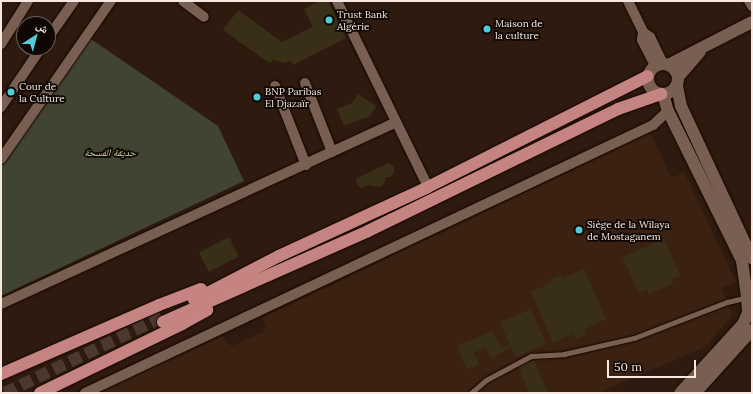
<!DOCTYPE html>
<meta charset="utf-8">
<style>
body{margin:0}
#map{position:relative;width:753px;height:394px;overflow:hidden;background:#2e1a0e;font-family:Lora,"Noto Naskh Arabic",serif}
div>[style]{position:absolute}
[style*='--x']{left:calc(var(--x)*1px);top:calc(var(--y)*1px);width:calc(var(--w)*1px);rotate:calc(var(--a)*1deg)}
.built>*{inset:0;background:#3b2111}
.green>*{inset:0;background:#424432}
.building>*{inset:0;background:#392e18;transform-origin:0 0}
.trunk-tunnel>*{height:12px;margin-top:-6px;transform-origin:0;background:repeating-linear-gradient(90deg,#4c392e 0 12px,transparent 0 18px)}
.roads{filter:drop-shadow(0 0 1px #150400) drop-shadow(0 0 1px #150400)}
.service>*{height:5px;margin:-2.5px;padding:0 2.5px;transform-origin:2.5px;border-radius:2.5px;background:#785f52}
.minor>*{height:10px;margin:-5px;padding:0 5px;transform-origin:5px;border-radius:5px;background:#785f52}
.secondary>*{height:12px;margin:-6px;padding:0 6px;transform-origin:6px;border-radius:6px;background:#785f52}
.secondary>.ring{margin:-6px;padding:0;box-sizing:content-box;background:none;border:12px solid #785f52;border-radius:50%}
.trunk>*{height:12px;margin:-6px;padding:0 6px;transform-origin:6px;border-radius:6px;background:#c58481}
.dots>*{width:11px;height:11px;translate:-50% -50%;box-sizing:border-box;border:2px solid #0f0704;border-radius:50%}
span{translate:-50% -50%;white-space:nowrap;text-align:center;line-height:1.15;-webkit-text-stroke:3.5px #0f0704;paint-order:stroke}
.poi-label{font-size:10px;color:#f6e8e0}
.left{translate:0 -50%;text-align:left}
.park-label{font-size:10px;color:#d1d59f;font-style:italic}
.frame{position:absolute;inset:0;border:2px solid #f6e8e0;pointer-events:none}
.north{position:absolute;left:16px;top:16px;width:40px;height:40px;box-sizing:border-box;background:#0f0704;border:1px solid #6b615c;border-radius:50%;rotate:36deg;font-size:11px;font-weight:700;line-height:16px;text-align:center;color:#f6e8e0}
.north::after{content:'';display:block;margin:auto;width:14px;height:18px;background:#52ccd6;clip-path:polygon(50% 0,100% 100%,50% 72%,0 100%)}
.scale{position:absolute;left:607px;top:360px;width:89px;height:18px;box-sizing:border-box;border:2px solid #f6e8e0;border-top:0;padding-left:5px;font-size:12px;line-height:14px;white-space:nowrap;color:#f6e8e0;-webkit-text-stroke:3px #0f0704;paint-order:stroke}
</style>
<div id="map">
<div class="built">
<i style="clip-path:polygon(648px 134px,652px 136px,671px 178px,684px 172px,736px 282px,722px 288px,732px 316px,705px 347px,598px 393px,98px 393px,223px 336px,227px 343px,232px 346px,250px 338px,264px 331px,266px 326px,262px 318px)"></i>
</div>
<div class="green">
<i style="clip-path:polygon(88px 37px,218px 126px,244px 181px,1px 296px,1px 167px)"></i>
</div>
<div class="building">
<i style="clip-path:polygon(320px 1px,328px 1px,346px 38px,293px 65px,290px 61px,284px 63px,274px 60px,269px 63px,223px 30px,238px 10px,282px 42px,313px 27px,304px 9px)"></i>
<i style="clip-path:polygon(358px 94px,376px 106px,370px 116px,344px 126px,337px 109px,352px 103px)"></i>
<i style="clip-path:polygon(389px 163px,394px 167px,394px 173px,391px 177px,386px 177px,384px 184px,379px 187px,369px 185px,361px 188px,356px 183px,357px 178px)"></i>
<i style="left:229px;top:237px;width:22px;height:34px;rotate:63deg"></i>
<i style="clip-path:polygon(664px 239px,680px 275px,672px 279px,674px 283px,649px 294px,647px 290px,639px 293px,622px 257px)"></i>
<i style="clip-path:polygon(584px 269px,606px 319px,585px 329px,587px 334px,576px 339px,573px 334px,553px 343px,531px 292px,551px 283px,550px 280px,561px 275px,563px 278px)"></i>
<i style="clip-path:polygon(531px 309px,546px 344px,515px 357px,511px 347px,491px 359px,486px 347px,474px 353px,479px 364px,467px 369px,457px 346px,493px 331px,501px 348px,509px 344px,500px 322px)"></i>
<i style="clip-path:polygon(534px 360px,548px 393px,529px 393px,518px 367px)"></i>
</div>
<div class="trunk-tunnel">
<i style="--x:5;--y:393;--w:174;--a:-25.8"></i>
</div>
<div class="roads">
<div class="service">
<i style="--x:471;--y:393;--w:20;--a:-41"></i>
<i style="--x:486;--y:380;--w:51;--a:-28.1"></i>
<i style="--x:531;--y:356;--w:33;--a:-3"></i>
<i style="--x:564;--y:354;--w:72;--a:-12.9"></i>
<i style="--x:634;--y:338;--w:100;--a:-21.2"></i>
<i style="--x:727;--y:302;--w:22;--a:-13"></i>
</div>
<div class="minor">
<i style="--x:183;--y:1;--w:26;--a:37"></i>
<i style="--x:337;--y:1;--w:207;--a:63.9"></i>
<i style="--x:628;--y:1;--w:34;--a:64"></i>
<i style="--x:643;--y:32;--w:9;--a:36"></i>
<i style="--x:650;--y:37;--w:30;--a:64"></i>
<i style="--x:749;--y:1;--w:6;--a:59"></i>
<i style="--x:643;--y:32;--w:8;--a:97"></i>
<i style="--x:642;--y:40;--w:29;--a:63"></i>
<i style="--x:48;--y:38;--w:45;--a:-54.9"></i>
<i style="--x:1;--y:44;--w:51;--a:-57.9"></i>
<i style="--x:305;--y:83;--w:74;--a:68.6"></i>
<i style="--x:275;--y:86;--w:85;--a:68.6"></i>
<i style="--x:1;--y:107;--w:71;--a:-55.9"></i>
<i style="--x:1;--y:159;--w:193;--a:-55.2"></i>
<i style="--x:1;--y:304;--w:434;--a:-24.7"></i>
<i style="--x:85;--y:393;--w:628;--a:-25.26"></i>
<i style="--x:653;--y:125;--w:21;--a:-43"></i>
</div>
<div class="secondary">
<i class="ring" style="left:648px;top:64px;width:18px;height:18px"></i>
<i style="--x:668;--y:65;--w:94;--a:-27.1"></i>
<i style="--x:678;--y:77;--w:33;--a:-49"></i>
<i style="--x:677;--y:86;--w:20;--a:79"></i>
<i style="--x:681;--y:106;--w:168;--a:65"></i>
<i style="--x:663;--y:94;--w:18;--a:74"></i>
<i style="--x:668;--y:111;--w:167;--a:63.7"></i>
<i style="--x:742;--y:261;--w:36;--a:82"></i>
<i style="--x:747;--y:297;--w:16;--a:86"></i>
<i style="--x:748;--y:313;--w:12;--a:114"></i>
<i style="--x:743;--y:324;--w:93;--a:132.4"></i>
<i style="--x:695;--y:393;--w:85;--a:-47.9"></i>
</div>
<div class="trunk">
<i style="--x:194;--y:300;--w:96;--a:-27.4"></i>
<i style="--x:279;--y:256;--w:164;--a:-24.8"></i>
<i style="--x:428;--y:187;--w:246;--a:-26.8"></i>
<i style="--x:163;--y:322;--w:224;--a:-23.9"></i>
<i style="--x:368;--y:231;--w:278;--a:-26"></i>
<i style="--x:618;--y:109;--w:46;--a:-19.2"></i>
<i style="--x:1;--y:374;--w:172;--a:-23.6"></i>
<i style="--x:159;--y:305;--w:45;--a:-20.9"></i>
<i style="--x:40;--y:393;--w:158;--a:-25.9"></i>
<i style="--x:182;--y:324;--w:29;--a:-29"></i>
</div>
</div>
<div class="dots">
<i style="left:329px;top:20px;background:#52ccd6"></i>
<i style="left:487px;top:29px;background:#52ccd6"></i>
<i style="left:11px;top:92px;background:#52ccd6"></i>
<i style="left:257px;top:97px;background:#52ccd6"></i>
<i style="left:579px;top:230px;background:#52ccd6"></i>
</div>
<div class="poi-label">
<span class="left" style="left:337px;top:20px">Trust Bank<br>Algérie</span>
<span class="left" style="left:495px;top:29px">Maison de<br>la culture</span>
<span class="left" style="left:19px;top:92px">Cour de<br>la Culture</span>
<span class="left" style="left:265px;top:97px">BNP Paribas<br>El Djazaïr</span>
<span class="left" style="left:587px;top:230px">Siège de la Wilaya<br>de Mostaganem</span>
</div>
<div class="park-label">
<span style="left:110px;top:153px">حديقة الفسحة</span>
</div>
<div class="frame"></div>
<div class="north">ش</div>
<div class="scale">50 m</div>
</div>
